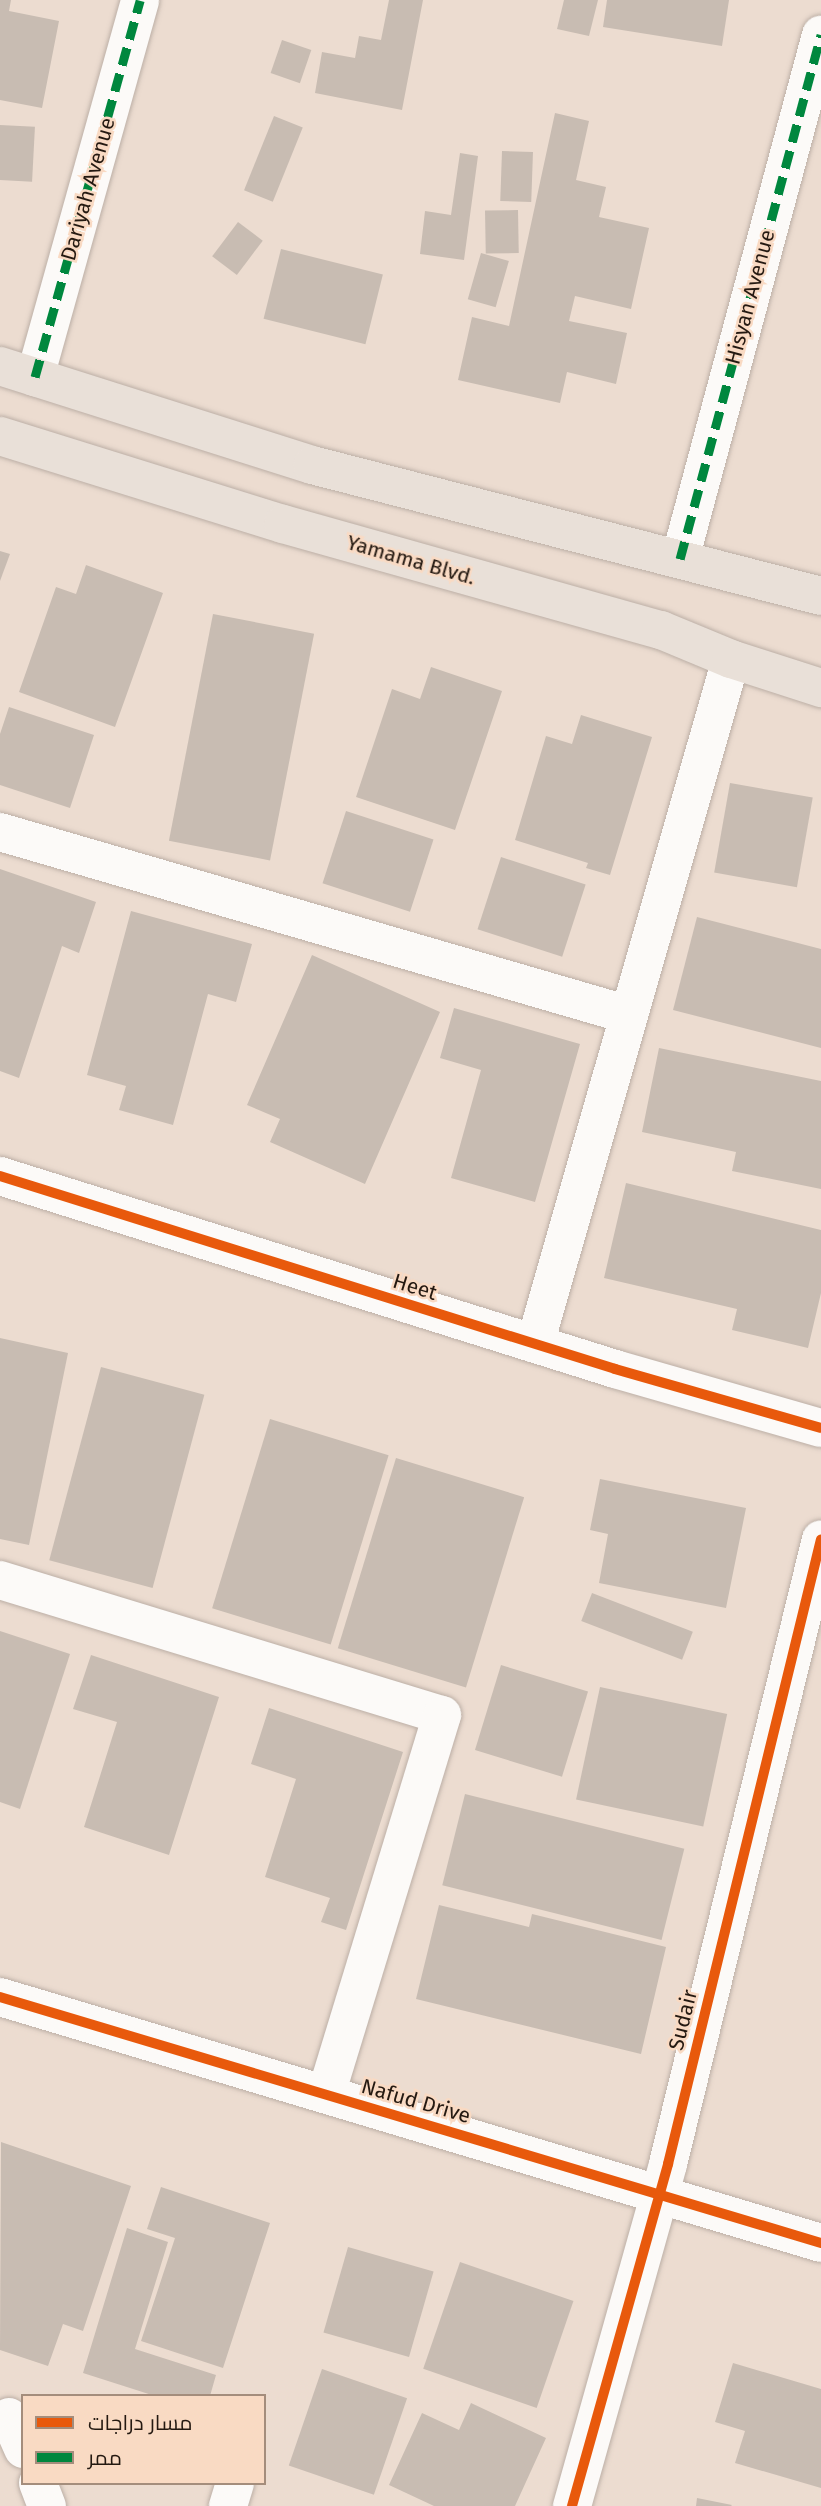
<!DOCTYPE html>
<meta charset="utf-8">
<style>
body{margin:0}
#map{position:relative;width:821px;height:2506px;overflow:hidden;background:#ecdcd0;font-family:"Fira Sans",Cairo,sans-serif}
div>[style]{position:absolute}
[style*='--x']{left:calc(var(--x)*1px);top:calc(var(--y)*1px);width:calc(var(--w)*1px);rotate:calc(var(--a)*1deg)}
.building>*{inset:0;background:#c8bcb2;transform-origin:0 0}
.roads{filter:drop-shadow(0 0 2px #bcafa6) drop-shadow(0 0 2px #bcafa6)}
.minor>*{height:38px;margin:-19px;padding:0 19px;transform-origin:19px;border-radius:19px;background:#fcfaf8}
.major>*{height:38px;margin:-19px;padding:0 19px;transform-origin:19px;border-radius:19px;background:#e9e0d8}
.quiet>*{height:9px;margin-top:-4.5px;transform-origin:0;background:repeating-linear-gradient(90deg,#00873e 0 18px,transparent 0 27px)}
.cycleway>*{height:10px;margin:-5px;padding:0 5px;transform-origin:5px;border-radius:5px;background:#e8590c}
span{translate:-50% -50%;white-space:nowrap;text-align:center;line-height:1.15;-webkit-text-stroke:5px #f9dac3;paint-order:stroke}
.street-label{font-size:21px;color:#241911}
.legend{position:absolute;left:21px;top:2394px;width:245px;height:91px;box-sizing:border-box;background:#f9dac3;border:2px solid #a48d7c;margin:0;padding:9px 12px;list-style:none;font-size:21px;color:#241911}
.legend li{display:flex;align-items:center;gap:14px;height:35px}
.legend b{width:35px;border:2px solid #a48d7c}
</style>
<div id="map">
<div class="building">
<i style="clip-path:polygon(0 0,11px 0,9px 11px,59px 21px,42px 108px,0 100px)"></i>
<i style="clip-path:polygon(389px 0,423px 0,402px 110px,315px 93px,322px 52px,355px 58px,359px 36px,381px 40px)"></i>
<i style="clip-path:polygon(564px 0,598px 0,589px 36px,557px 29px)"></i>
<i style="clip-path:polygon(607px 0,729px 0,722px 46px,603px 27px)"></i>
<i style="left:282px;top:40px;width:31px;height:35px;rotate:19deg"></i>
<i style="clip-path:polygon(555px 113px,589px 121px,576px 180px,606px 187px,599px 217px,649px 228px,631px 309px,575px 296px,569px 321px,627px 333px,616px 384px,567px 372px,560px 403px,458px 380px,472px 317px,509px 326px)"></i>
<i style="left:274px;top:116px;width:31px;height:80px;rotate:22deg"></i>
<i style="left:0;top:125px;width:35px;height:55px;rotate:3deg"></i>
<i style="left:502px;top:151px;width:31px;height:50px;rotate:2deg"></i>
<i style="clip-path:polygon(460px 153px,478px 156px,464px 260px,420px 254px,425px 211px,451px 215px)"></i>
<i style="left:518px;top:210px;width:43px;height:33px;rotate:89deg"></i>
<i style="left:238px;top:222px;width:31px;height:43px;rotate:37deg"></i>
<i style="left:281px;top:249px;width:105px;height:72px;rotate:14deg"></i>
<i style="left:481px;top:253px;width:29px;height:48px;rotate:16deg"></i>
<i style="clip-path:polygon(0 551px,10px 554px,0 581px)"></i>
<i style="clip-path:polygon(86px 565px,163px 593px,115px 727px,19px 692px,56px 587px,76px 594px)"></i>
<i style="left:213px;top:614px;width:103px;height:231px;rotate:11deg"></i>
<i style="clip-path:polygon(431px 667px,502px 691px,455px 830px,356px 797px,392px 689px,420px 699px)"></i>
<i style="clip-path:polygon(9px 707px,94px 735px,70px 808px,0 785px,0 734px)"></i>
<i style="clip-path:polygon(581px 715px,652px 737px,610px 875px,586px 868px,588px 863px,515px 840px,546px 736px,572px 744px)"></i>
<i style="left:730px;top:783px;width:84px;height:91px;rotate:10deg"></i>
<i style="left:346px;top:811px;width:92px;height:76px;rotate:18deg"></i>
<i style="left:501px;top:857px;width:89px;height:76px;rotate:18deg"></i>
<i style="clip-path:polygon(0 869px,96px 902px,79px 953px,62px 946px,19px 1078px,0 1071px)"></i>
<i style="clip-path:polygon(131px 911px,252px 944px,236px 1002px,208px 994px,173px 1125px,119px 1110px,126px 1086px,87px 1075px)"></i>
<i style="clip-path:polygon(697px 917px,821px 949px,821px 1048px,673px 1010px)"></i>
<i style="clip-path:polygon(312px 955px,440px 1012px,365px 1184px,270px 1142px,280px 1119px,247px 1105px)"></i>
<i style="clip-path:polygon(454px 1008px,580px 1044px,535px 1202px,451px 1178px,481px 1070px,440px 1058px)"></i>
<i style="clip-path:polygon(659px 1048px,821px 1081px,821px 1189px,732px 1171px,736px 1152px,642px 1132px)"></i>
<i style="clip-path:polygon(626px 1183px,821px 1230px,821px 1293px,808px 1348px,732px 1330px,737px 1309px,604px 1278px)"></i>
<i style="clip-path:polygon(0 1338px,68px 1353px,29px 1545px,0 1539px)"></i>
<i style="left:101px;top:1367px;width:107px;height:200px;rotate:15deg"></i>
<i style="left:270px;top:1419px;width:124px;height:198px;rotate:17deg"></i>
<i style="left:396px;top:1458px;width:134px;height:199px;rotate:17deg"></i>
<i style="clip-path:polygon(600px 1479px,746px 1508px,726px 1608px,599px 1583px,608px 1534px,590px 1530px)"></i>
<i style="left:592px;top:1593px;width:108px;height:30px;rotate:21deg"></i>
<i style="clip-path:polygon(0 1631px,70px 1654px,20px 1809px,0 1802px)"></i>
<i style="clip-path:polygon(91px 1655px,219px 1697px,169px 1855px,84px 1827px,117px 1722px,73px 1709px)"></i>
<i style="left:501px;top:1665px;width:91px;height:89px;rotate:17deg"></i>
<i style="left:600px;top:1687px;width:130px;height:115px;rotate:12deg"></i>
<i style="clip-path:polygon(269px 1708px,403px 1752px,346px 1930px,321px 1922px,330px 1898px,265px 1877px,296px 1779px,251px 1764px)"></i>
<i style="left:465px;top:1794px;width:226px;height:94px;rotate:14deg"></i>
<i style="clip-path:polygon(439px 1905px,529px 1927px,532px 1914px,666px 1947px,641px 2054px,416px 1999px)"></i>
<i style="clip-path:polygon(1px 2142px,131px 2186px,83px 2331px,63px 2324px,48px 2366px,0 2350px)"></i>
<i style="clip-path:polygon(161px 2187px,270px 2223px,223px 2368px,141px 2341px,175px 2238px,147px 2229px)"></i>
<i style="clip-path:polygon(127px 2228px,168px 2242px,135px 2349px,216px 2375px,210px 2396px,155px 2396px,83px 2373px)"></i>
<i style="left:348px;top:2247px;width:89px;height:89px;rotate:16deg"></i>
<i style="left:460px;top:2262px;width:120px;height:113px;rotate:19deg"></i>
<i style="clip-path:polygon(733px 2363px,821px 2389px,821px 2488px,735px 2463px,745px 2431px,715px 2422px)"></i>
<i style="left:322px;top:2369px;width:90px;height:102px;rotate:19deg"></i>
<i style="clip-path:polygon(471px 2403px,546px 2438px,515px 2506px,434px 2506px,389px 2485px,422px 2413px,459px 2430px)"></i>
<i style="clip-path:polygon(697px 2498px,732px 2505px,731px 2506px,696px 2506px)"></i>
</div>
<div class="roads">
<div class="minor">
<i style="--x:35;--y:377;--w:391;--a:-74.4"></i>
<i style="--x:680;--y:559;--w:543;--a:-74.94"></i>
<i style="--x:0;--y:832;--w:655;--a:16.22"></i>
<i style="--x:0;--y:1176;--w:645;--a:17.42"></i>
<i style="--x:615;--y:1369;--w:214;--a:16"></i>
<i style="--x:535;--y:1344;--w:712;--a:-74.03"></i>
<i style="--x:0;--y:1580;--w:462;--a:17"></i>
<i style="--x:442;--y:1715;--w:396;--a:107"></i>
<i style="--x:0;--y:1997;--w:857;--a:16.68"></i>
<i style="--x:9;--y:2417;--w:35;--a:66"></i>
<i style="--x:38;--y:2483;--w:25;--a:69"></i>
<i style="--x:228;--y:2506;--w:24;--a:-73"></i>
<i style="--x:572;--y:2506;--w:355;--a:-74.3"></i>
<i style="--x:668;--y:2164;--w:643;--a:-76.24"></i>
</div>
<div class="major">
<i style="--x:0;--y:366;--w:327;--a:17.6"></i>
<i style="--x:312;--y:465;--w:526;--a:14.43"></i>
<i style="--x:0;--y:436;--w:296;--a:17.3"></i>
<i style="--x:283;--y:524;--w:393;--a:15.7"></i>
<i style="--x:661;--y:630;--w:76;--a:22.5"></i>
<i style="--x:731;--y:659;--w:95;--a:17.9"></i>
</div>
</div>
<div class="quiet">
<i style="--x:35;--y:377;--w:391;--a:-74.4"></i>
<i style="--x:680;--y:559;--w:543;--a:-74.94"></i>
</div>
<div class="cycleway">
<i style="--x:0;--y:1176;--w:645;--a:17.42"></i>
<i style="--x:615;--y:1369;--w:214;--a:16"></i>
<i style="--x:0;--y:1997;--w:857;--a:16.68"></i>
<i style="--x:572;--y:2506;--w:355;--a:-74.3"></i>
<i style="--x:668;--y:2164;--w:643;--a:-76.24"></i>
</div>
<div class="street-label">
<span style="left:88px;top:189px;rotate:-74deg">Dariyah Avenue</span>
<span style="left:750px;top:297px;rotate:-75deg">Hisyan Avenue</span>
<span style="left:411px;top:560px;rotate:16deg">Yamama Blvd.</span>
<span style="left:415px;top:1287px;rotate:17deg">Heet</span>
<span style="left:683px;top:2020px;rotate:-76deg">Sudair</span>
<span style="left:416px;top:2101px;rotate:16deg">Nafud Drive</span>
</div>
<ul class="legend">
<li><b style="height:9px;background:#e8590c"></b>مسار دراجات</li>
<li><b style="height:9px;background:#00873e"></b>ممر</li>
</ul>
</div>
